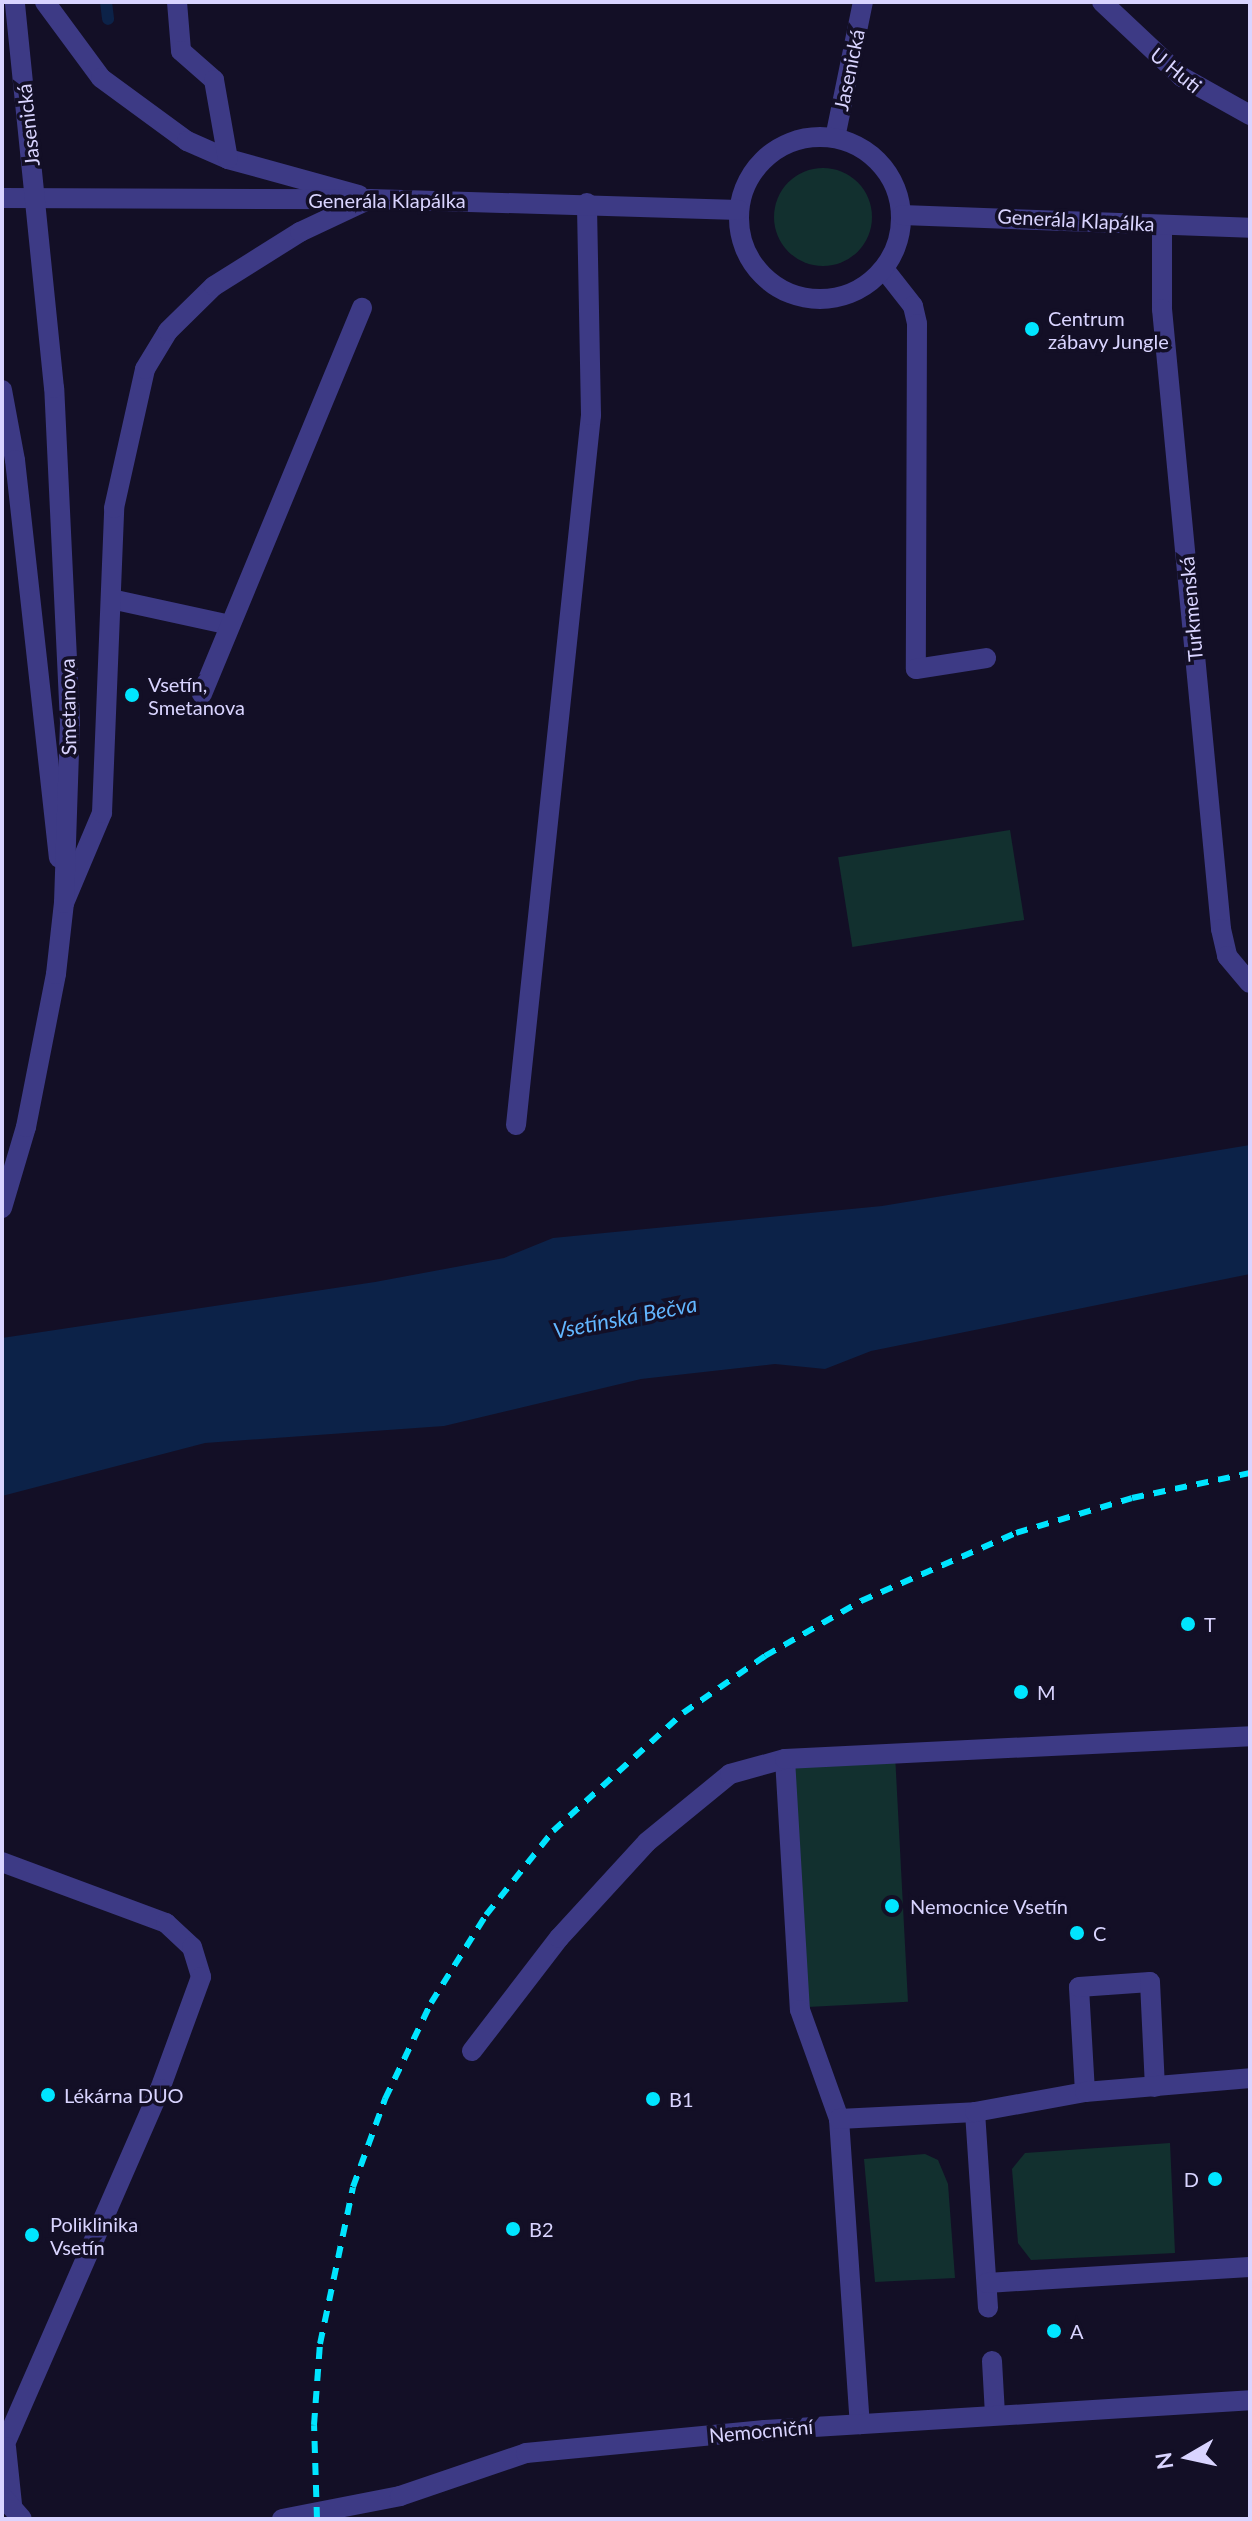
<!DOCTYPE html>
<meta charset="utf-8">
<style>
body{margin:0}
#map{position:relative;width:1252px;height:2521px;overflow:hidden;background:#130f26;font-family:Lato,sans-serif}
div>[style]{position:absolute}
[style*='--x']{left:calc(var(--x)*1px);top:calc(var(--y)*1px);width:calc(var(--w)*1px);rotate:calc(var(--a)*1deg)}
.green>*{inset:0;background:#12302f;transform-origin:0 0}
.round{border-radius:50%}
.water>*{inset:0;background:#0c2248}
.stream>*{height:12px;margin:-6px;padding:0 6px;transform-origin:6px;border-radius:6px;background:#0c2248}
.service>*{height:20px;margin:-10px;padding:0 10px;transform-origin:10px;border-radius:10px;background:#3d3a85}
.minor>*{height:20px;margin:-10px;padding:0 10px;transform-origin:10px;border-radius:10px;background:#3d3a85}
.tertiary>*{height:20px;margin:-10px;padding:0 10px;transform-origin:10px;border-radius:10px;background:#3d3a85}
.tertiary>.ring{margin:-10px;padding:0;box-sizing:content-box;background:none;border:20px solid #3d3a85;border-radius:50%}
.rail>*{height:6px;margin-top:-3px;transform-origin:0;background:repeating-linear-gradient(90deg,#00e5ff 0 12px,transparent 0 22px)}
.dots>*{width:22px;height:22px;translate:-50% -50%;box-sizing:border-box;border:4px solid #130f26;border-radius:50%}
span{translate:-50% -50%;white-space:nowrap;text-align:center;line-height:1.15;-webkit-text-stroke:7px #130f26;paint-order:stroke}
.street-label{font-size:20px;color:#d9d4ff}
.poi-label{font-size:20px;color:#d9d4ff}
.left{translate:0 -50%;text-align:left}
.right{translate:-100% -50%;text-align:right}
.water-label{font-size:22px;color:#62b6ff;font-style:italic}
.frame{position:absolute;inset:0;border:4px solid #d9d4ff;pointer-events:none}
.north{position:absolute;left:1148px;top:2417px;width:80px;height:80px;-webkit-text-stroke:6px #130f26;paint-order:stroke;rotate:261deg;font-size:22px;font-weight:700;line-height:32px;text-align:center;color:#d9d4ff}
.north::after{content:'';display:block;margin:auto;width:28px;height:36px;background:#d9d4ff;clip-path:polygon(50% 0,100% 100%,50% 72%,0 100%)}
</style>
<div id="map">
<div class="green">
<i class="round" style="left:774px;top:168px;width:98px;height:98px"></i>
<i style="left:1010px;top:830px;width:91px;height:174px;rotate:81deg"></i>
<i style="left:895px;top:1754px;width:248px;height:110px;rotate:87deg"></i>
<i style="clip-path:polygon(1170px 2143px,1175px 2253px,1031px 2260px,1018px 2243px,1012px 2169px,1025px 2153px)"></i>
<i style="clip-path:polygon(925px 2154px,938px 2160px,948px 2184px,955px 2278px,875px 2282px,864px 2159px)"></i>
</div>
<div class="water">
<i style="clip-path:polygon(1250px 1145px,1250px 1274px,871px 1351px,825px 1369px,775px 1364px,641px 1379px,444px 1426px,205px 1443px,2px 1496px,2px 1338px,375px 1282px,504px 1258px,553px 1238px,882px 1206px)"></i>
</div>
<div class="stream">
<i style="--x:106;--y:2;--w:17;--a:83"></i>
</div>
<div class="service">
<i style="--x:884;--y:269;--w:47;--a:51.9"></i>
<i style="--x:913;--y:306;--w:18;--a:77"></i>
<i style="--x:917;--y:324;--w:345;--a:90.2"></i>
<i style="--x:916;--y:669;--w:71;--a:-8.9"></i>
<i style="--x:516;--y:1125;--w:714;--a:-83.97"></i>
<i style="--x:591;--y:415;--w:212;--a:-91.1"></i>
<i style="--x:785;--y:1759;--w:251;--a:86.6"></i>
<i style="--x:800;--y:2010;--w:116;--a:70.3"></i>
<i style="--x:839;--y:2119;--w:306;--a:86.1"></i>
<i style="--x:2;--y:1862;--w:175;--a:20.4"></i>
<i style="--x:166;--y:1923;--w:35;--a:43"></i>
<i style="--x:192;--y:1947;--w:31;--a:73"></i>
<i style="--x:201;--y:1977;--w:119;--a:110.1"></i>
<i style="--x:160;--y:2089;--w:395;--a:113.6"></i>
<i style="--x:472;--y:2051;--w:143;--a:-52.4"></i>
<i style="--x:559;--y:1938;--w:130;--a:-47.5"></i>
<i style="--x:647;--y:1842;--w:107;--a:-39.3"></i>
<i style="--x:730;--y:1774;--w:57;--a:-15.3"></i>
<i style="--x:785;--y:1759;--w:466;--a:-2.8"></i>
<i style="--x:1085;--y:2092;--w:105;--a:-93.3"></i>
<i style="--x:1079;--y:1987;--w:71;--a:-4"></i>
<i style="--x:1150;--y:1982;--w:105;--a:87.3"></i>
<i style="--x:975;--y:2112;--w:196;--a:86.2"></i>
<i style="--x:839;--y:2119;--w:136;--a:-2.9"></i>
<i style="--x:975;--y:2112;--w:112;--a:-10.3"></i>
<i style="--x:1085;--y:2092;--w:166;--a:-4.8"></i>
<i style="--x:987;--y:2283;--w:263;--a:-3.5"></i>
<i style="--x:992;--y:2361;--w:53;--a:86.8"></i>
<i style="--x:6;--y:2447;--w:57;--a:84"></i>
</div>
<div class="minor">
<i style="--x:45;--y:2;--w:94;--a:53.6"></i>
<i style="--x:101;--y:78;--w:107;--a:36.2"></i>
<i style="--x:187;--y:141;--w:45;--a:23.7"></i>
<i style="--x:228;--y:159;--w:136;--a:15.4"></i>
<i style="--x:177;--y:2;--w:49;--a:85.3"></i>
<i style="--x:181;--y:51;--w:44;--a:41.3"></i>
<i style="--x:214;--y:80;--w:80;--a:80"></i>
<i style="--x:1102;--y:2;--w:110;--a:43.2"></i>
<i style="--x:1182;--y:77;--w:78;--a:29.2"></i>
<i style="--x:835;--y:138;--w:139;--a:-78.4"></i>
<i style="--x:1162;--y:225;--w:84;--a:90"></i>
<i style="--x:1162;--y:309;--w:623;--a:84.56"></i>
<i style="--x:1221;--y:929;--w:28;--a:77"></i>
<i style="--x:1227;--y:956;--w:35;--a:50"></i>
<i style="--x:2;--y:390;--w:71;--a:79.5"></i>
<i style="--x:15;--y:460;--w:400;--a:83.7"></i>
<i style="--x:111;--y:599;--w:122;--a:12.3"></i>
<i style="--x:202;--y:694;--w:418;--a:-67.5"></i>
<i style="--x:64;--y:903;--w:98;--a:-67.1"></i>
<i style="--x:102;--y:813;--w:305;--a:-87.7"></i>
<i style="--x:114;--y:508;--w:142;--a:-77.4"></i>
<i style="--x:145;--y:369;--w:44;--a:-58.8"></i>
<i style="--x:168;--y:331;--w:64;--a:-44.4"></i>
<i style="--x:214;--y:286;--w:102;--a:-32.1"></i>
<i style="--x:300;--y:232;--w:77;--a:-25.2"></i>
<i style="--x:282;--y:2519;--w:120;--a:-11"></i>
<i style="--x:400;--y:2496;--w:133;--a:-18.8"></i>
<i style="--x:526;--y:2453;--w:240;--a:-5.5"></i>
<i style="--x:765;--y:2430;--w:486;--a:-3.5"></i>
</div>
<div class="tertiary">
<i class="ring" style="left:739px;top:137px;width:142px;height:142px"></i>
<i style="--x:2;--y:198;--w:368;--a:0.2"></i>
<i style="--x:370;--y:199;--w:369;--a:1.7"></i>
<i style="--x:902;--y:215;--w:348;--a:2.1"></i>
<i style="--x:2;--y:1208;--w:84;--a:-73.5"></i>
<i style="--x:26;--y:1127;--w:156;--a:-78.9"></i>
<i style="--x:56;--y:974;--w:71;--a:-83.6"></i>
<i style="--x:64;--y:903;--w:180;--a:-88.1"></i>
<i style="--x:70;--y:723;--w:335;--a:-92.7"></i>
<i style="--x:54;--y:388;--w:388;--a:-95.8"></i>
<i style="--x:2;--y:2496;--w:30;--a:49"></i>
</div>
<div class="rail">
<i style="--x:317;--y:2519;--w:94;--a:-91.8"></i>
<i style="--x:314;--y:2425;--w:81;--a:-85.8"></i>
<i style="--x:320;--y:2344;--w:160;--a:-78.1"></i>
<i style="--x:353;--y:2187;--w:94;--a:-70"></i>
<i style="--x:385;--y:2099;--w:106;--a:-64.4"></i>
<i style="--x:431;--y:2003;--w:104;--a:-58"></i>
<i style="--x:486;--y:1915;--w:107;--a:-51.4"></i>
<i style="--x:553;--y:1831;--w:176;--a:-42.2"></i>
<i style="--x:683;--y:1713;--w:100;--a:-34.8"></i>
<i style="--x:765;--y:1656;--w:111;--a:-29.8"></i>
<i style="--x:861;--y:1601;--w:169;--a:-23.7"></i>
<i style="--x:1016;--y:1533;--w:121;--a:-16.8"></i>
<i style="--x:1132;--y:1498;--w:121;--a:-12"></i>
</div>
<div class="dots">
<i style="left:1032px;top:329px;background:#00e5ff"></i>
<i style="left:132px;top:695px;background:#00e5ff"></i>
<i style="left:1188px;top:1624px;background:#00e5ff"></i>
<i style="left:1021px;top:1692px;background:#00e5ff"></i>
<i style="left:892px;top:1906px;background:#00e5ff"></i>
<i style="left:1077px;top:1933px;background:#00e5ff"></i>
<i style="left:48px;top:2095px;background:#00e5ff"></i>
<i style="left:653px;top:2099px;background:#00e5ff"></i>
<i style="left:1215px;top:2179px;background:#00e5ff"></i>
<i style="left:513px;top:2229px;background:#00e5ff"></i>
<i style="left:32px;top:2235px;background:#00e5ff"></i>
<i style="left:1054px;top:2331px;background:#00e5ff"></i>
</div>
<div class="street-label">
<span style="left:849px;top:70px;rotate:-78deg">Jasenická</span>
<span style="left:1176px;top:70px;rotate:39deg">U Huti</span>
<span style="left:28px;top:125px;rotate:-96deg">Jasenická</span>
<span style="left:387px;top:200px">Generála Klapálka</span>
<span style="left:1076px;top:220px;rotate:3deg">Generála Klapálka</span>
<span style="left:1191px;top:609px;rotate:-95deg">Turkmenská</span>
<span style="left:68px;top:707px;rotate:-91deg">Smetanova</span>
<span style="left:761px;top:2431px;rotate:-5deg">Nemocniční</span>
</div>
<div class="poi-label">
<span class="left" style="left:1048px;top:330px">Centrum<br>zábavy Jungle</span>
<span class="left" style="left:148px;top:696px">Vsetín,<br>Smetanova</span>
<span class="left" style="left:1204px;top:1624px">T</span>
<span class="left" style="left:1037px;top:1692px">M</span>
<span class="left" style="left:910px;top:1906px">Nemocnice Vsetín</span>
<span class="left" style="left:1093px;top:1933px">C</span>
<span class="left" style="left:64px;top:2095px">Lékárna DUO</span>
<span class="left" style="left:669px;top:2099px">B1</span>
<span class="right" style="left:1199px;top:2179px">D</span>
<span class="left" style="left:50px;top:2236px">Poliklinika<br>Vsetín</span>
<span class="left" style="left:529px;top:2229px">B2</span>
<span class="left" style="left:1070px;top:2331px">A</span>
</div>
<div class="water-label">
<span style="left:625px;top:1317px;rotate:-11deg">Vsetínská Bečva</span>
</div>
<div class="frame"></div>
<div class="north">N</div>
</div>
